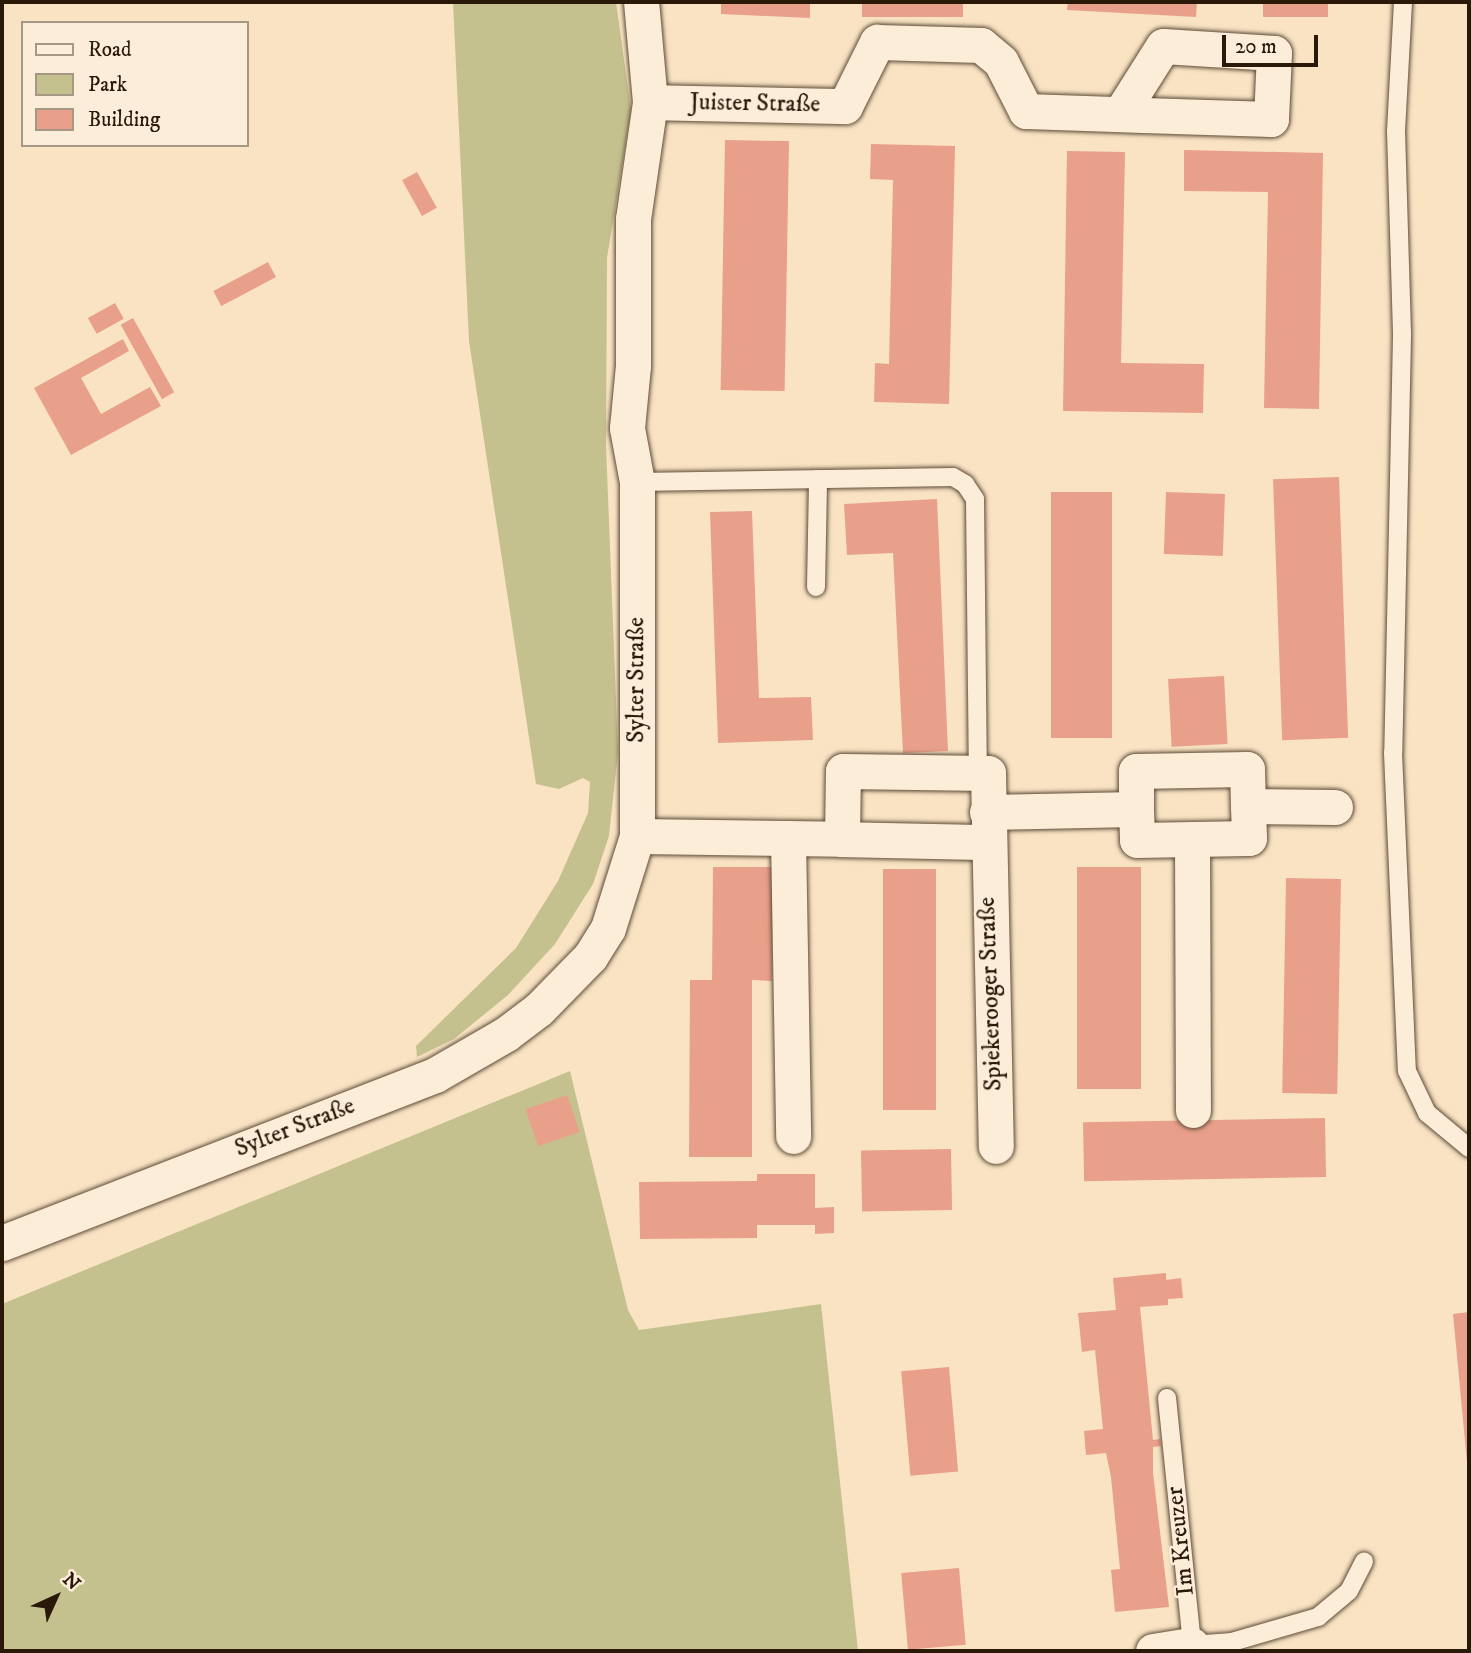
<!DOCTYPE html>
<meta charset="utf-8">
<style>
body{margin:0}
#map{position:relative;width:1471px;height:1653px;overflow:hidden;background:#f9e3c3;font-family:"IM FELL DW Pica",serif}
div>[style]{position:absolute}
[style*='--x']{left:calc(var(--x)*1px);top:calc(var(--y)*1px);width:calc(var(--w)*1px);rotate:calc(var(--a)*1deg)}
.green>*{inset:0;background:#c5c18f}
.building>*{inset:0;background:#e9a08a;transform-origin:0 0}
.roads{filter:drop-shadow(0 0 2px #5e4b38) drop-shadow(0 0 2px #5e4b38)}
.service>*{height:18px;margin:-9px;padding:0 9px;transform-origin:9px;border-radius:9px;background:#fbedd8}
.minor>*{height:35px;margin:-17.5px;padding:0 17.5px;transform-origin:17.5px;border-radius:17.5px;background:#fbedd8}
span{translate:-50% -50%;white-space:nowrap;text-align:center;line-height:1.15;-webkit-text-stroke:5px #fbedd8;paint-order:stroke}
.street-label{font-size:24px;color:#2a1809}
.frame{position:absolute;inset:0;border:4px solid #2a1809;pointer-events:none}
.legend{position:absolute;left:21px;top:21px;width:228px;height:126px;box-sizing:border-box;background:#fbedd8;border:2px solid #a79885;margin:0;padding:9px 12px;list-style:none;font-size:21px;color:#2a1809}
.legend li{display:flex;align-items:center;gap:14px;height:35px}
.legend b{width:35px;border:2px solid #a79885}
.north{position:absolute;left:21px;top:1562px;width:70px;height:70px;-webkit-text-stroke:5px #fbedd8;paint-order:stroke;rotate:45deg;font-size:19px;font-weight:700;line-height:28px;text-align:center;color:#2a1809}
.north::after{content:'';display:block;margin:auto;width:24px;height:32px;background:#2a1809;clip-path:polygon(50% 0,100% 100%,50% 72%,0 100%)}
.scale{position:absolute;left:1222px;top:35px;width:96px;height:32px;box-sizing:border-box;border:4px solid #2a1809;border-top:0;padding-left:9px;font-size:21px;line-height:24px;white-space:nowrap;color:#2a1809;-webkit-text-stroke:5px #fbedd8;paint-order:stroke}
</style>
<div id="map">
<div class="green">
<i style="clip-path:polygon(453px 2px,616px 2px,631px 110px,607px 258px,606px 445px,618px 752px,609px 836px,593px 884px,555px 944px,508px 995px,454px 1039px,417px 1057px,416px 1046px,516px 948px,558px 881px,588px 813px,590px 782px,583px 778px,559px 789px,536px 784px,469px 341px)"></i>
<i style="clip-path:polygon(570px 1071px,628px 1310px,639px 1330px,821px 1304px,858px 1651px,2px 1651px,2px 1304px)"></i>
</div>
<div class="building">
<i style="clip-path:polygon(721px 2px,810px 2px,810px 18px,721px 14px)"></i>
<i style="left:862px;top:2px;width:101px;height:15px"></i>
<i style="clip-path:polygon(1068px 2px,1197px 2px,1196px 17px,1067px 10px)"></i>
<i style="left:1263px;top:2px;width:65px;height:15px"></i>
<i style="left:725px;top:140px;width:64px;height:250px;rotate:1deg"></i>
<i style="clip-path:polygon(871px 144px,955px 146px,949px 404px,874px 402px,875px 363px,889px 364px,893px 180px,870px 179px)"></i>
<i style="clip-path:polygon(1184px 150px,1323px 153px,1319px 409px,1264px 408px,1268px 192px,1184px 191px)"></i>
<i style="clip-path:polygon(1067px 151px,1125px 152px,1121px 363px,1204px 364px,1203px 413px,1063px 411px)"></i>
<i style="left:417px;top:172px;width:41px;height:17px;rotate:61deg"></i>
<i style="left:268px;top:262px;width:17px;height:62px;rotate:62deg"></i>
<i style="left:115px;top:303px;width:18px;height:31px;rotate:61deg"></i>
<i style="left:133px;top:318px;width:85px;height:14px;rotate:61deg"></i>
<i style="clip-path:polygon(123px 339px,129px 351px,81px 378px,101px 414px,150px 387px,161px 406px,71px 455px,34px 388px)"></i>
<i style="left:1339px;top:477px;width:261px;height:66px;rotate:88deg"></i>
<i style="left:1051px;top:492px;width:61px;height:246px"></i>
<i style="left:1166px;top:492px;width:59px;height:62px;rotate:2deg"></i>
<i style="clip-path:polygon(937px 499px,948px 751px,903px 753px,893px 553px,847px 555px,844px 504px)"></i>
<i style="clip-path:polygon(752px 511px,759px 698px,811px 697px,813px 740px,718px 743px,710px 512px)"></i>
<i style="left:1224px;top:676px;width:68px;height:56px;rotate:87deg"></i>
<i style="clip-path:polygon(713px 867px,773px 867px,772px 981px,752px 980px,752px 1157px,689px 1157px,690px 980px,712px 980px)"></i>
<i style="left:1077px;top:867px;width:64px;height:222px"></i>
<i style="left:883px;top:869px;width:53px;height:241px"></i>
<i style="left:1286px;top:878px;width:55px;height:215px;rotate:1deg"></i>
<i style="left:567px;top:1095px;width:39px;height:44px;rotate:71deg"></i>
<i style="left:1325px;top:1118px;width:59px;height:242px;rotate:89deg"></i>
<i style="left:951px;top:1149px;width:61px;height:90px;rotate:89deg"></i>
<i style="clip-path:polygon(757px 1174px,815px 1174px,815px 1208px,834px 1207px,834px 1233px,815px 1234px,815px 1225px,757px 1225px,757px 1238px,640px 1239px,639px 1182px,757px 1181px)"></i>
<i style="clip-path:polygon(1166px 1273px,1166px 1280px,1181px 1278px,1183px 1298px,1168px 1299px,1168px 1305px,1140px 1307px,1153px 1440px,1160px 1439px,1161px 1446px,1153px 1447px,1153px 1473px,1169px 1607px,1115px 1612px,1111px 1570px,1120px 1569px,1111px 1477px,1106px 1453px,1086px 1455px,1084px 1431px,1103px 1429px,1095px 1350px,1082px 1352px,1078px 1313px,1116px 1310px,1113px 1278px)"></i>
<i style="clip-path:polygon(1469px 1312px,1469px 1462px,1467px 1462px,1453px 1314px)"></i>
<i style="left:949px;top:1367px;width:105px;height:48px;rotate:85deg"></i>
<i style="left:959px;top:1568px;width:77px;height:58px;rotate:85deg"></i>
</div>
<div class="roads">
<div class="service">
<i style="--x:1403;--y:2;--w:129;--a:93.1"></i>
<i style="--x:1396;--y:131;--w:205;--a:88.3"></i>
<i style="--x:1402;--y:336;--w:417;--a:91.2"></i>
<i style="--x:1393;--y:753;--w:318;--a:87.5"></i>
<i style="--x:1407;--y:1071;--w:47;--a:64.5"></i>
<i style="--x:1427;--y:1113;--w:55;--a:39.8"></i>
<i style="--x:637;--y:482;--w:316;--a:-0.9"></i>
<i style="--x:953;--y:477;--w:14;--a:30"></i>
<i style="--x:965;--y:484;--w:18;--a:56"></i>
<i style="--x:975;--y:499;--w:273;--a:89.4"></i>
<i style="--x:816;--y:587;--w:108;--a:-88.9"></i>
<i style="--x:1167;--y:1398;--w:248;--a:84.2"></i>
<i style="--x:1192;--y:1645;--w:40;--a:-4.3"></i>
<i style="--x:1232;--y:1642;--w:90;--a:-16.2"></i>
<i style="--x:1318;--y:1617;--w:40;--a:-40"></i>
<i style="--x:1349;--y:1591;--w:33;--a:-63"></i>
</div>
<div class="minor">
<i style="--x:650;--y:102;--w:195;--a:1.2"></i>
<i style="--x:845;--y:106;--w:72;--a:-63.4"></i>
<i style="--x:877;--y:42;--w:104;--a:1.7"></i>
<i style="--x:981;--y:45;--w:26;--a:40"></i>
<i style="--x:1001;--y:62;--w:55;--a:63"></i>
<i style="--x:1026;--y:111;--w:117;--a:2"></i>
<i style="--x:1143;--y:115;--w:128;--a:1.8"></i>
<i style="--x:1271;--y:119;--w:66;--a:-87.4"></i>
<i style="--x:1274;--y:53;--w:111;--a:-176.4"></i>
<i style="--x:1163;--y:46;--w:80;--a:122.3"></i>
<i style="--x:1248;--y:806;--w:87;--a:0.7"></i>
<i style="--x:987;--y:812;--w:149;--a:-1.2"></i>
<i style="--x:1136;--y:809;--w:31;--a:88"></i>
<i style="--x:1137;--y:840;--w:112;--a:-1"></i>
<i style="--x:1249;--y:838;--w:69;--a:-91.7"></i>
<i style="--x:1247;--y:769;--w:111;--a:179"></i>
<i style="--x:1136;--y:771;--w:38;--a:90"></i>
<i style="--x:637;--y:836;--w:205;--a:0.8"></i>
<i style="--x:842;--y:839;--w:68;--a:-89.2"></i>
<i style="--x:843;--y:771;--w:145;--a:0.8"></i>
<i style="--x:988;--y:773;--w:373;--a:88.8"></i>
<i style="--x:788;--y:838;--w:298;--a:89"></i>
<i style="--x:842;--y:839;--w:145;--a:1.2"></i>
<i style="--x:1192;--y:839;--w:271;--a:89.8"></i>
<i style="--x:2;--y:1243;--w:464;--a:-21.2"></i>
<i style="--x:435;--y:1075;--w:82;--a:-30"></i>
<i style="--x:506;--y:1034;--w:41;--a:-37.1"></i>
<i style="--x:539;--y:1009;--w:73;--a:-45.6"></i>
<i style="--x:590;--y:957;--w:34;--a:-58"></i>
<i style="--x:608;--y:928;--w:96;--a:-72.5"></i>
<i style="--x:637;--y:836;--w:354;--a:-90"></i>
<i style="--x:637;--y:482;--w:55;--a:-100.5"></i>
<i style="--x:627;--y:428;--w:62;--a:-84.5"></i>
<i style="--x:633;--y:366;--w:147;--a:-90"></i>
<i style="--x:633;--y:219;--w:118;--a:-81.7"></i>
<i style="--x:650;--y:102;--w:100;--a:-95.1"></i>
<i style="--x:1153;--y:1651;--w:39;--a:-9"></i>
</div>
</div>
<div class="street-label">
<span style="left:755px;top:104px;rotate:1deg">Juister Straße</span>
<span style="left:637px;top:680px;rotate:-90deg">Sylter Straße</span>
<span style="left:991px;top:994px;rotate:-92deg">Spiekerooger Straße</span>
<span style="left:295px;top:1128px;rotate:-21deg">Sylter Straße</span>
<span style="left:1181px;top:1541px;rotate:-96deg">Im Kreuzer</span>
</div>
<div class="frame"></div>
<ul class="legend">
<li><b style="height:9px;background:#fbedd8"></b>Road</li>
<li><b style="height:19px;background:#c5c18f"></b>Park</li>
<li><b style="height:19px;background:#e9a08a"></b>Building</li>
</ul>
<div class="north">N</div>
<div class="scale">20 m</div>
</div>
